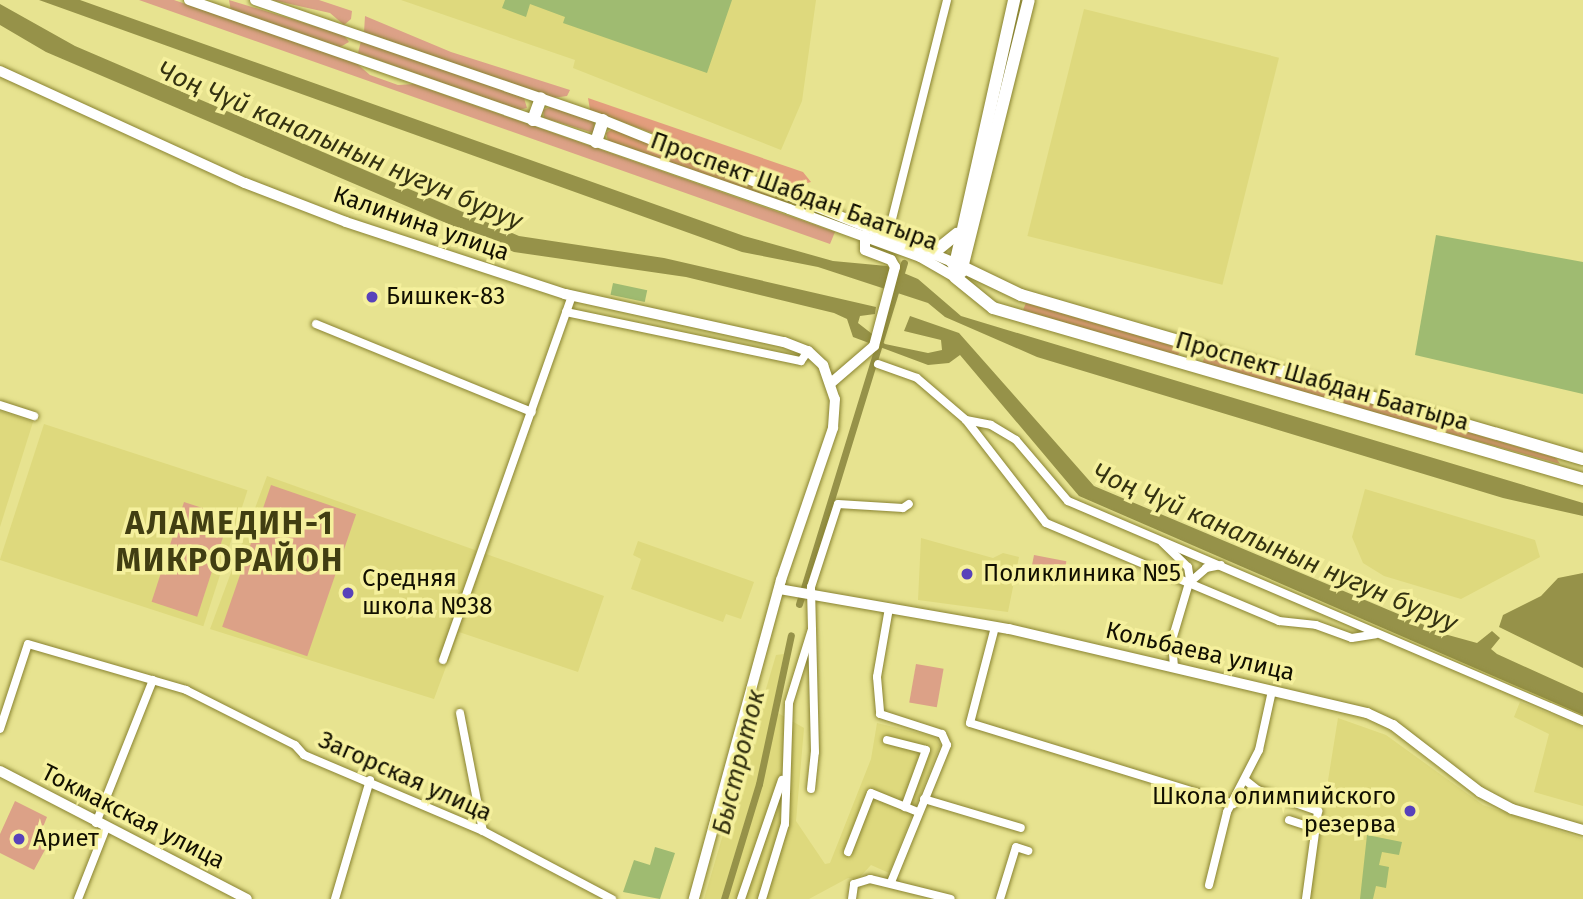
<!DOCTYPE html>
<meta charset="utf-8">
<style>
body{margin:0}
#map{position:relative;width:1583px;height:899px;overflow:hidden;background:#e7e390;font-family:"Fira Sans",sans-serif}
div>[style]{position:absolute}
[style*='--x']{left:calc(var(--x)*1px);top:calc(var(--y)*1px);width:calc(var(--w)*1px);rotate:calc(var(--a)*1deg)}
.built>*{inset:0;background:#ded97d;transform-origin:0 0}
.green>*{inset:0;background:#dca187;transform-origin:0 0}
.forest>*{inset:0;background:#e39d7d}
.water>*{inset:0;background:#969249}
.canal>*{height:7px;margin:-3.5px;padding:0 3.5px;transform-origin:3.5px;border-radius:3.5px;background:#969249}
.building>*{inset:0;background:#9fbb71;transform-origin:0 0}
.roads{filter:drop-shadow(0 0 2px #898331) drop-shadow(0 0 2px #898331)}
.minor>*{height:8px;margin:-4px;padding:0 4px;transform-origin:4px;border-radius:4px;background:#fff}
.tertiary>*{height:10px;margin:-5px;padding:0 5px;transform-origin:5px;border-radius:5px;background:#fff}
.secondary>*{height:10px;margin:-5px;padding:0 5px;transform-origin:5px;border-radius:5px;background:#fff}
.primary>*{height:12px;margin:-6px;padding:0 6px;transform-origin:6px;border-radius:6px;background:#fff}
.dots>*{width:19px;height:19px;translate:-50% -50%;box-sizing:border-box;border:4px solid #f5f09d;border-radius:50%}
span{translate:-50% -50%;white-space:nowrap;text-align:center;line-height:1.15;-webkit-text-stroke:7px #f5f09d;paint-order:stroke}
.street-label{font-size:24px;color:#110f00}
.poi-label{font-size:24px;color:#110f00}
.left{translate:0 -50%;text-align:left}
.right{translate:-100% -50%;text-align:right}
.water-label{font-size:26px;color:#343211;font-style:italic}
.district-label{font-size:32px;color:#413e12;font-weight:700;letter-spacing:2px}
</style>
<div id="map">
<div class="built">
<i style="clip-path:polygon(401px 0,816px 0,802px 101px,781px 150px,573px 68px,575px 60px)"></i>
<i style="left:1084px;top:9px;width:201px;height:234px;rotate:14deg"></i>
<i style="clip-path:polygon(0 411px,33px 422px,0 527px)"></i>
<i style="left:44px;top:424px;width:214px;height:143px;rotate:18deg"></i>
<i style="clip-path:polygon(267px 476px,604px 596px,578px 672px,459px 632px,434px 699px,210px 629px)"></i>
<i style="clip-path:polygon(1365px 489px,1535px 540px,1540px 557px,1461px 599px,1384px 576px,1363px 563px,1352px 537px)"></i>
<i style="clip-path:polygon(921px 538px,993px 558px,1003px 553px,1019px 557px,1008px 612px,918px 600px)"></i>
<i style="clip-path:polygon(638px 541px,754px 582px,741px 619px,726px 614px,723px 622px,631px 589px,641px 559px,633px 555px)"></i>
<i style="clip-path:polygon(784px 654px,758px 779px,721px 899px,704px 899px,776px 655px)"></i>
<i style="clip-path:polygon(1520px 702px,1583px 727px,1583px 806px,1534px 792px,1549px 734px,1514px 717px)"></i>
<i style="clip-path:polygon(778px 713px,804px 728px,796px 821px,825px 864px,830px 863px,871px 759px,877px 723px,935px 737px,940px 745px,889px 873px,871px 865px,858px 879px,848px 878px,809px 899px,726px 899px)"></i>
<i style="clip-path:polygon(1338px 718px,1386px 735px,1483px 805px,1583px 839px,1583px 899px,1309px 899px)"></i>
</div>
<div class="green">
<i style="clip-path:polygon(139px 0,174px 0,355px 62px,370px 75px,398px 85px,414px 84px,835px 232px,830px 244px)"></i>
<i style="clip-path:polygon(229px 0,344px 35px,349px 42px,340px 47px,231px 11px)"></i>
<i style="clip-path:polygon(272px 0,319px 0,352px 11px,351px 19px,344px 25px,330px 13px)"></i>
<i style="clip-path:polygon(365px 16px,451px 52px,570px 90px,567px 96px,553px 98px,364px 32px)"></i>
<i style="clip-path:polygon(361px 41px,524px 98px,527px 108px,519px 110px,358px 53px)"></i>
<i style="clip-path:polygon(550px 107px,594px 122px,594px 133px,544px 118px,543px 110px)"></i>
<i style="left:271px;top:485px;width:90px;height:150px;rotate:19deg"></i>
<i style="left:184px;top:502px;width:48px;height:105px;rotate:18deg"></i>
<i style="left:1034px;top:555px;width:33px;height:21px;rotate:11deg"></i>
<i style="left:916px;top:664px;width:28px;height:39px;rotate:10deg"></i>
<i style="clip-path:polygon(15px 801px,47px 817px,37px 842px,46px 848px,34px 870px,0 853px,0 834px)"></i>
</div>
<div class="forest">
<i style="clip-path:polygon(588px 98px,803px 172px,811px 182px,796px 186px,590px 110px)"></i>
<i style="clip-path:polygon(614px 128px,852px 227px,608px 141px,606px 133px)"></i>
<i style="clip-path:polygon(1026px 303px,1180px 348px,1181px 351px,1177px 356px,1023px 310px)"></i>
<i style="clip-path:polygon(1206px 355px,1326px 390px,1327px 395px,1323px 399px,1202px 363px)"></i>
<i style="clip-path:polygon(1344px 396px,1556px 458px,1560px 464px,1339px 403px)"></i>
</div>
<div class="water">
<i style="clip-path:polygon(39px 0,80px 0,744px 236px,833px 261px,887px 266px,918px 279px,961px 316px,1583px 503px,1583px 516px,1503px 498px,1037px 357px,945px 317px,928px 303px,818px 267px,742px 252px)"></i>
<i style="clip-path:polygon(0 4px,75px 46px,519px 236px,664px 258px,876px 307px,875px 314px,860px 316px,858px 323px,885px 344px,928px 353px,942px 350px,941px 340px,904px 331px,910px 316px,959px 333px,1094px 486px,1448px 635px,1477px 643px,1492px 631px,1500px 638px,1491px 649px,1497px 654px,1583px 693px,1583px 715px,1079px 496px,960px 355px,949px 363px,928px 365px,853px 337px,847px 319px,834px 313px,686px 277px,514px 252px,46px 52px,0 25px)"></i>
<i style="clip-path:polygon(1583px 573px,1583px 668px,1499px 627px,1503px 615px,1541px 596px,1558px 578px)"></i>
</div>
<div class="canal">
<i style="--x:799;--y:604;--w:357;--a:-72.9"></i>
<i style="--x:724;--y:899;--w:120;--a:-73.1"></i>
<i style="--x:759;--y:784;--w:152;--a:-77.9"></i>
</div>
<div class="building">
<i style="clip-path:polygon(505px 0,732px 0,707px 73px,563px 23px,565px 17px,530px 4px,526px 17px,502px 8px)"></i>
<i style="clip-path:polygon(1436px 235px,1583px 262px,1583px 394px,1415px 355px)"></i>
<i style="left:613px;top:283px;width:35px;height:12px;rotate:12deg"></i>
<i style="clip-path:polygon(1367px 835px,1402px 842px,1399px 855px,1382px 852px,1379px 865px,1389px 867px,1386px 888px,1376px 886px,1373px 899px,1360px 899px)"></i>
<i style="clip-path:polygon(655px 847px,675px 853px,660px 899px,623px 892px,634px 860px,650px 865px)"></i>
</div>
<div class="roads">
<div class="minor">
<i style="--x:888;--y:235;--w:242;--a:-75.9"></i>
<i style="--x:566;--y:312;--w:240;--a:11.8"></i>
<i style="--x:801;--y:361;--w:12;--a:-55"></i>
<i style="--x:316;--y:324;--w:233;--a:22.2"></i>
<i style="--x:878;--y:364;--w:41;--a:19.7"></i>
<i style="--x:917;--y:378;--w:65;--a:40.6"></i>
<i style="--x:966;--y:420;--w:25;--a:11"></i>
<i style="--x:991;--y:425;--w:29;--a:31"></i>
<i style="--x:1016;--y:440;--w:80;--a:49.6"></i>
<i style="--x:1068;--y:501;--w:560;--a:23.13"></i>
<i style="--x:0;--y:405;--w:36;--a:18"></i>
<i style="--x:966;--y:420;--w:130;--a:52.2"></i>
<i style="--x:1046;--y:523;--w:253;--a:22.8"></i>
<i style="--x:1279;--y:621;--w:37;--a:6"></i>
<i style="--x:1316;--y:625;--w:38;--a:20"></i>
<i style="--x:1352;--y:638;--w:24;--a:-9"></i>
<i style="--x:1162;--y:542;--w:36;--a:44"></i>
<i style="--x:1188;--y:567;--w:13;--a:81"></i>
<i style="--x:889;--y:608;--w:70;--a:99.9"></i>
<i style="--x:877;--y:677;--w:37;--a:85"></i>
<i style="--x:880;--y:714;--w:65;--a:17.9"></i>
<i style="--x:942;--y:734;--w:12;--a:66"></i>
<i style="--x:947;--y:745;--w:148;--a:112.2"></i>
<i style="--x:995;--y:627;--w:99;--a:104.6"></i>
<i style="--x:970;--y:723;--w:276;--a:17.1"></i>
<i style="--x:443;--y:660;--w:387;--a:-70.5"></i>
<i style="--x:1174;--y:668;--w:28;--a:-94"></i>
<i style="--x:1172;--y:640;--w:59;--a:-73.4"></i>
<i style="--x:1189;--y:583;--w:23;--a:-41"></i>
<i style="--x:1206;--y:568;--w:15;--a:-11"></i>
<i style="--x:460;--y:713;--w:120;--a:79"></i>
<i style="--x:0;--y:729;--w:89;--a:-71.8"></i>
<i style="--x:28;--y:644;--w:165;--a:16.2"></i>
<i style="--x:186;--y:690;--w:122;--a:26.8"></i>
<i style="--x:295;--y:745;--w:13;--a:48"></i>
<i style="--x:304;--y:755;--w:194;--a:23"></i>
<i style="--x:483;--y:831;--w:146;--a:27.8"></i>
<i style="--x:887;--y:740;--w:40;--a:14.4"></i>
<i style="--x:926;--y:750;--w:61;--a:110.2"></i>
<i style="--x:1245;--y:780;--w:16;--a:38"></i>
<i style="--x:1258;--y:790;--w:64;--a:19.3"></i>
<i style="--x:1318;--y:811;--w:89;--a:97.8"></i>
<i style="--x:811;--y:789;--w:37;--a:-84"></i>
<i style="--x:815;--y:752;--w:165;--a:-91.4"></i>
<i style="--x:811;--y:587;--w:87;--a:-72"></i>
<i style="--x:838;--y:504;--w:65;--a:3.5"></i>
<i style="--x:903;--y:508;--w:7;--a:-34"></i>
<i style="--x:924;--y:799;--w:101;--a:16.6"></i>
<i style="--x:1289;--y:820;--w:29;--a:18"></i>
<i style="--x:96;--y:823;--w:154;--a:-68.3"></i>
<i style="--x:848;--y:852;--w:63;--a:-68.7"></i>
<i style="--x:871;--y:793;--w:51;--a:22"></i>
<i style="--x:1209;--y:885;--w:75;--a:-76.1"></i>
<i style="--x:1227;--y:812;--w:70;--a:-62.7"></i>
<i style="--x:1259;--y:750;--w:60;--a:-77.6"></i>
<i style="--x:78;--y:899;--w:76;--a:-68.5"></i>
<i style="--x:335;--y:899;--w:124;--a:-73.6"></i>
<i style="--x:741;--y:899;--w:126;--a:-71"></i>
<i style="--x:762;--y:899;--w:78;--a:-73"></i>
<i style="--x:785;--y:824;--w:121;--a:-88.1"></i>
<i style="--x:789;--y:703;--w:77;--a:-72.7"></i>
<i style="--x:852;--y:899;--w:15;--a:-82"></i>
<i style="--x:854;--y:884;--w:17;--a:-17"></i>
<i style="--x:870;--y:879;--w:83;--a:13.9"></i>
<i style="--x:1000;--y:899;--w:54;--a:-72.9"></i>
<i style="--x:1016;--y:847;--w:13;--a:18"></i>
</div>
<div class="tertiary">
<i style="--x:831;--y:383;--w:57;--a:-40.7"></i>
<i style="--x:874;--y:346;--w:82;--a:-75.1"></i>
<i style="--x:895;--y:267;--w:8;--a:-120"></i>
<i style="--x:891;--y:260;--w:28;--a:-159"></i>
<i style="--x:865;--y:250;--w:14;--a:-90"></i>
</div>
<div class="secondary">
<i style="--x:189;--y:0;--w:635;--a:19.2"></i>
<i style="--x:789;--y:209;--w:140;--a:20.1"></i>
<i style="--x:920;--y:257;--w:40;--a:29.7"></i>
<i style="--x:255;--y:0;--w:368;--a:19"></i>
<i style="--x:603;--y:120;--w:377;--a:22.1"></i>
<i style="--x:0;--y:71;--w:269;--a:24.6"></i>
<i style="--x:245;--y:183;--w:108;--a:21.1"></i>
<i style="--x:346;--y:222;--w:231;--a:18.2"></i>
<i style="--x:565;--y:294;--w:224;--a:12.4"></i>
<i style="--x:784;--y:342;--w:26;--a:21"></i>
<i style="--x:808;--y:351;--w:21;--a:43"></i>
<i style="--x:823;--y:365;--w:36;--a:71"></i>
<i style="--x:835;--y:399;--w:29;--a:94"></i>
<i style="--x:833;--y:428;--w:161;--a:108.9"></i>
<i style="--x:781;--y:580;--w:331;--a:105.3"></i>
<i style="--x:779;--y:589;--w:233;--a:9.9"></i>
<i style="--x:1009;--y:629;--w:368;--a:13.2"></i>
<i style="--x:1367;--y:713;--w:29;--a:25"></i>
<i style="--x:1393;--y:725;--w:110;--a:37.6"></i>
<i style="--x:1480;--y:792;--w:36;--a:28"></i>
<i style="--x:1512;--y:809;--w:74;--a:16.5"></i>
<i style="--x:0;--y:771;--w:278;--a:27.4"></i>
</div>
<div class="primary">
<i style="--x:533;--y:120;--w:23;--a:-70"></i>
<i style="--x:596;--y:142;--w:23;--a:-72"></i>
<i style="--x:932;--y:254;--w:32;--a:-39"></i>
<i style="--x:952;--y:262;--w:76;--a:25.6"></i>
<i style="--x:1021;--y:295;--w:585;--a:16.27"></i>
<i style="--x:954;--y:269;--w:276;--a:-77.4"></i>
<i style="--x:961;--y:272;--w:280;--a:-76"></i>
<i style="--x:955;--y:277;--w:49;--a:39.2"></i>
<i style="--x:993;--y:308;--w:614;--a:16.16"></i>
</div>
</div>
<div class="dots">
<i style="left:372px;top:297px;background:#5842ba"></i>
<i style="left:967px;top:574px;background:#5842ba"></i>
<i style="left:348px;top:593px;background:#5842ba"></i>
<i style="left:1410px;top:811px;background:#5842ba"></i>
<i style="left:19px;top:839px;background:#5842ba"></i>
</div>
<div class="street-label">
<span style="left:794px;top:192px;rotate:20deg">Проспект Шабдан Баатыра</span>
<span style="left:421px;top:224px;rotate:19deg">Калинина улица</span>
<span style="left:1322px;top:382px;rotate:16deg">Проспект Шабдан Баатыра</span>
<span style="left:1200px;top:652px;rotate:13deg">Кольбаева улица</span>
<span style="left:405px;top:777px;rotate:24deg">Загорская улица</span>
<span style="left:133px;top:817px;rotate:27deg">Токмакская улица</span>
</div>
<div class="poi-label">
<span class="left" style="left:386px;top:297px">Бишкек-83</span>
<span class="left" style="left:983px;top:574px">Поликлиника №5</span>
<span class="left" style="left:362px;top:593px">Средняя<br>школа №38</span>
<span class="right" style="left:1396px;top:811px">Школа олимпийского<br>резерва</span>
<span class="left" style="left:33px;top:839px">Ариет</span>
</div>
<div class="water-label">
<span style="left:340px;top:146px;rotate:23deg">Чоң Чүй каналынын нугун буруу</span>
<span style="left:1275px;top:548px;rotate:23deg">Чоң Чүй каналынын нугун буруу</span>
<span style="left:739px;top:762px;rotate:-76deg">Быстроток</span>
</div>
<div class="district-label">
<span style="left:230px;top:542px">АЛАМЕДИН-1<br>МИКРОРАЙОН</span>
</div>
</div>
